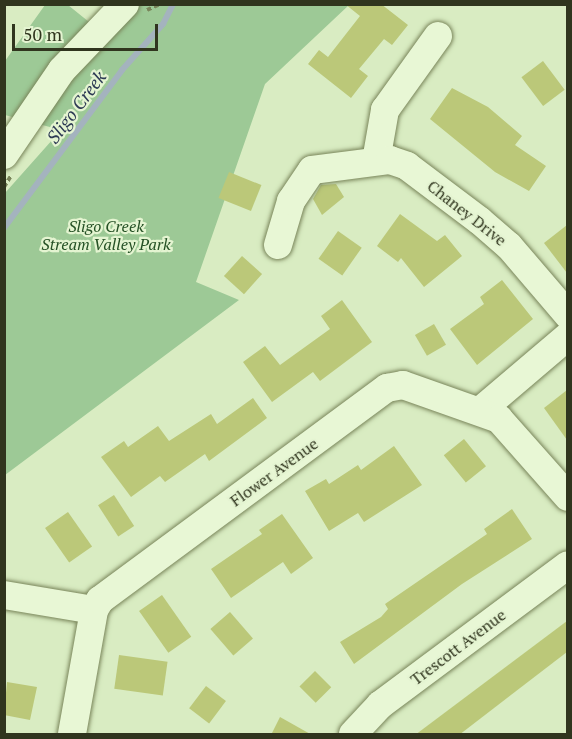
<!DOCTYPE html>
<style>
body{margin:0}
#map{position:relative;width:572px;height:739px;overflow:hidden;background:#d9ecc2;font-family:"PT Serif",serif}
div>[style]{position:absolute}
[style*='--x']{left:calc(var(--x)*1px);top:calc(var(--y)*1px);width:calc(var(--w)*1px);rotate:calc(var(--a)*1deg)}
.green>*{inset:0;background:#9dc996}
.stream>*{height:6px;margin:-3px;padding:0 3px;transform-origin:3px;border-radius:3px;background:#a4b3be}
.building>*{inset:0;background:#bbc879;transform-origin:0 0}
.path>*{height:4px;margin-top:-2px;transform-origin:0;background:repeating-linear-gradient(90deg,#79855a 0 4.5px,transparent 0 7.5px)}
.roads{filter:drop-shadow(0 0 2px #79855a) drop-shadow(0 0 2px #79855a)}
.minor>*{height:28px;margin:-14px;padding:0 14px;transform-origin:14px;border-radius:14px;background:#e8f7d5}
span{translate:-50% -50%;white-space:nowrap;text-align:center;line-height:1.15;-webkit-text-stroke:4.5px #e4f4d1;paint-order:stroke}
.street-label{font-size:16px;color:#30351e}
.park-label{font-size:16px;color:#255125;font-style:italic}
.water-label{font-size:18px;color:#2d3a54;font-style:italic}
.frame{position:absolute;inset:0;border:6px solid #30351e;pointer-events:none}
.scale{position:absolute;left:12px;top:24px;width:146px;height:27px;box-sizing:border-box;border:3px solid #30351e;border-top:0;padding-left:8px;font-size:18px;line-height:21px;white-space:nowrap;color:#30351e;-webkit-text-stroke:4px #e4f4d1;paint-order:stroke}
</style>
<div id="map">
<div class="green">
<i style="clip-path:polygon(45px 5px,68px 5px,94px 26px,109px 5px,349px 5px,265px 84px,196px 282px,239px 300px,5px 475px,5px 193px,61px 130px,5px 115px,5px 61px)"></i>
</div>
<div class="stream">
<i style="--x:4;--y:228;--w:197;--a:-53.2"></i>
<i style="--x:122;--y:70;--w:62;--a:-48.3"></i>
<i style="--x:163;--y:24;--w:22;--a:-63"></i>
</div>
<div class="building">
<i style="clip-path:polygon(345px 4px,381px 4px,408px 25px,392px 45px,384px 39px,359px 69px,368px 76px,351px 98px,308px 64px,319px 50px,328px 57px,360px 16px)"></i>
<i style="left:543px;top:61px;width:36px;height:27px;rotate:53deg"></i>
<i style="clip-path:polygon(452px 88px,488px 107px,522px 136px,515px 145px,546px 166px,529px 191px,495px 172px,430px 119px)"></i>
<i style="left:229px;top:172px;width:35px;height:28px;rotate:22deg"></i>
<i style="clip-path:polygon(336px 184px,344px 197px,322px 215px,313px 199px,321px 185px)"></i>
<i style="clip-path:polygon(400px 214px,437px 241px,445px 235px,462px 256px,424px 287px,401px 258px,398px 262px,377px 246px)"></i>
<i style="clip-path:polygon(567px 225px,567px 273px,544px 243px)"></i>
<i style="left:338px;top:231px;width:29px;height:34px;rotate:35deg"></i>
<i style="left:242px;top:256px;width:27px;height:27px;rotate:42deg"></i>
<i style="clip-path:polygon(502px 280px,533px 319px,477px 365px,450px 329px,484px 304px,480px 297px)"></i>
<i style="clip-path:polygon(342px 300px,372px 342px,320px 381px,313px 372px,272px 402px,243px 362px,265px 346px,280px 365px,330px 329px,321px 316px)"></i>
<i style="left:434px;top:324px;width:24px;height:22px;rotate:60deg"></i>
<i style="clip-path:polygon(567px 390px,567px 440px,544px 408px)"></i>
<i style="clip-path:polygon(253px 398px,267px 418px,209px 461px,205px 454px,165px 482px,160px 476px,131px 497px,101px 457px,124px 441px,128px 447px,158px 426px,169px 441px,211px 414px,217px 424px)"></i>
<i style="left:464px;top:439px;width:35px;height:26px;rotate:51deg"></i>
<i style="clip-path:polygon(394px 446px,422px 485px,364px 522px,358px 513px,329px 531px,305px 491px,326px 479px,329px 484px,358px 465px,361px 470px)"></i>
<i style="left:114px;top:495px;width:37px;height:19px;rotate:57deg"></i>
<i style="clip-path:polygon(512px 509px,532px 539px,462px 584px,354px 664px,340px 642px,381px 617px,388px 609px,385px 604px,487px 534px,484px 529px)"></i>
<i style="left:68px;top:512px;width:42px;height:28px;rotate:55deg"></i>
<i style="clip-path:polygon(282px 514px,313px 558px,291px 574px,283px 562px,231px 598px,211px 569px,262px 534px,259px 530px)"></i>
<i style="left:162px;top:595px;width:51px;height:28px;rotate:55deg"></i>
<i style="left:230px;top:612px;width:35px;height:26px;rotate:49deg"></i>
<i style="clip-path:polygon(567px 621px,567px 652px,459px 735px,415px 735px)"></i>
<i style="left:119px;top:655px;width:49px;height:34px;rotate:8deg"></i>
<i style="left:315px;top:671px;width:23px;height:22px;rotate:45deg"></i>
<i style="clip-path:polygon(7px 682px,37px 687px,30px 720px,4px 715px)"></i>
<i style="left:206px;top:686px;width:25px;height:28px;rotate:37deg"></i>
<i style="clip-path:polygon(280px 717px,312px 735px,271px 735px)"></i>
</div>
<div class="path">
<i style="--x:147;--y:10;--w:14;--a:-25"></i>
<i style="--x:4;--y:187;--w:13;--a:-58"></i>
</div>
<div class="roads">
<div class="minor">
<i style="--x:4;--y:155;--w:103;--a:-55.7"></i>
<i style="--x:62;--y:70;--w:91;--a:-46.3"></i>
<i style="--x:376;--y:161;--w:52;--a:-80"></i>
<i style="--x:385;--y:110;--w:91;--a:-54.4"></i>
<i style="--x:278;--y:245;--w:46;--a:-73.5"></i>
<i style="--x:291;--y:201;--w:37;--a:-56"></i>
<i style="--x:312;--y:170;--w:79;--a:-7.3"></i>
<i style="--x:390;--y:160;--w:18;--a:19"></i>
<i style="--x:407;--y:166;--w:91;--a:37"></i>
<i style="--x:480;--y:221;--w:38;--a:41"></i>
<i style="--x:509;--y:246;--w:91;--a:49.5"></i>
<i style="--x:480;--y:411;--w:116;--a:-40.4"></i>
<i style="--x:4;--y:595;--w:91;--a:9.5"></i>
<i style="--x:72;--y:734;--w:126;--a:-79.9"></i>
<i style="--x:94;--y:610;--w:12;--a:-59"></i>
<i style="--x:100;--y:600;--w:357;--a:-36.5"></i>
<i style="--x:387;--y:388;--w:16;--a:-11"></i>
<i style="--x:403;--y:385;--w:102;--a:19.5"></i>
<i style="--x:499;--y:419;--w:104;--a:48.5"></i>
<i style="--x:353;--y:734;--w:40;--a:-47"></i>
<i style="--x:380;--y:705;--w:234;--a:-36.7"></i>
</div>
</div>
<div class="street-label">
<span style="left:467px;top:213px;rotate:38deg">Chaney Drive</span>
<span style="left:274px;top:472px;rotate:-36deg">Flower Avenue</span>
<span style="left:458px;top:647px;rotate:-37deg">Trescott Avenue</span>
</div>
<div class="park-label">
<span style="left:106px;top:235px">Sligo Creek<br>Stream Valley Park</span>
</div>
<div class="water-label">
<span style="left:76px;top:107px;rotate:-53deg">Sligo Creek</span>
</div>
<div class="frame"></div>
<div class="scale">50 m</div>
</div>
